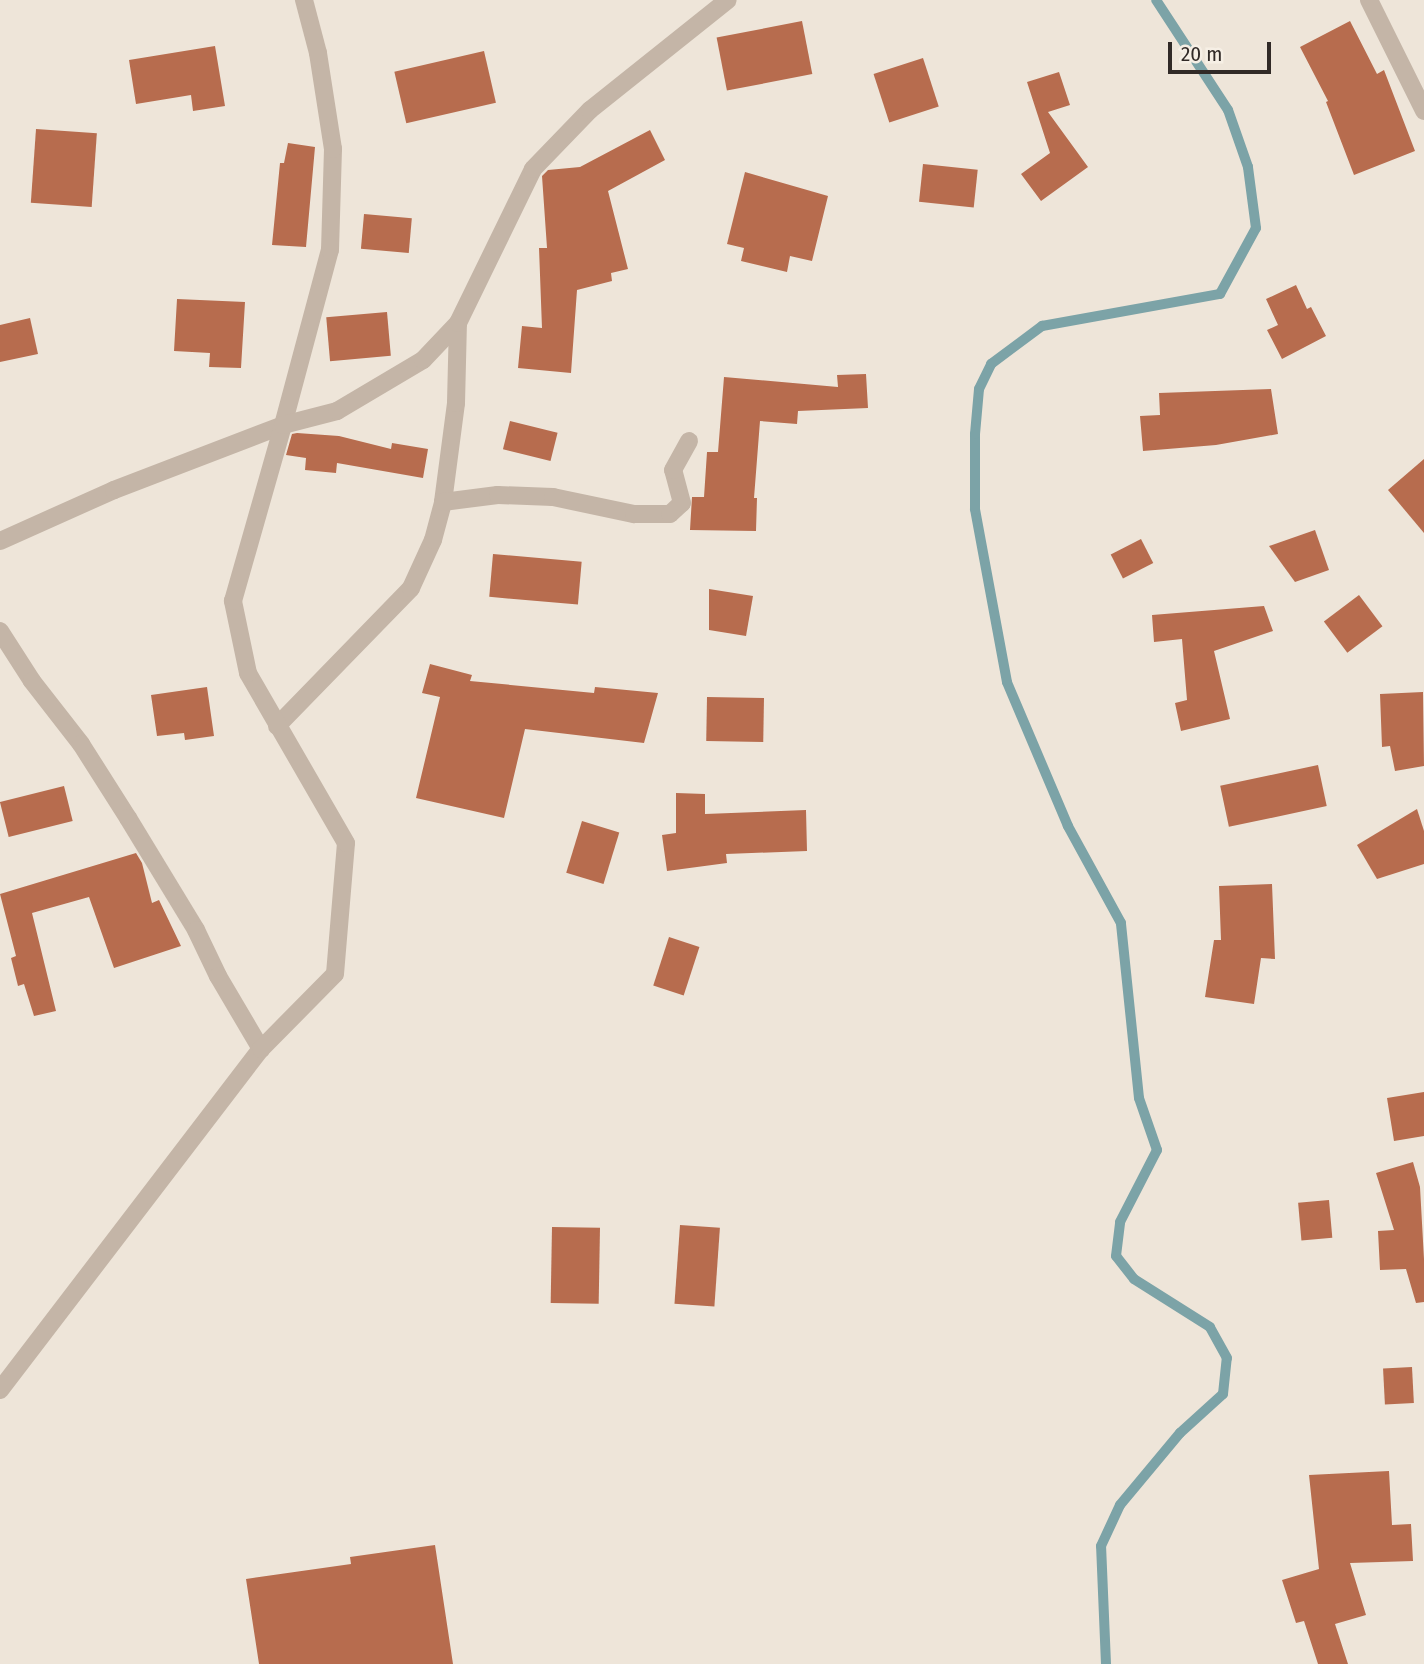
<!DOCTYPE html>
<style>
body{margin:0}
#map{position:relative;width:1424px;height:1664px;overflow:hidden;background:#eee5d9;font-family:"Fira Sans Condensed",sans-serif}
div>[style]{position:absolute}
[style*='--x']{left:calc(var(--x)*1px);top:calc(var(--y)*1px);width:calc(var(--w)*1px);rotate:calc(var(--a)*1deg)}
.stream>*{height:10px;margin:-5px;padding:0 5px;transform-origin:5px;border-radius:5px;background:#7ca3a7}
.building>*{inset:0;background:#b76c4e;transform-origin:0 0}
.minor>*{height:18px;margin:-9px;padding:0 9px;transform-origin:9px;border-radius:9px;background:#c4b5a7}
span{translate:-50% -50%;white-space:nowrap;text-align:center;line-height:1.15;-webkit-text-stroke:5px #f6efe5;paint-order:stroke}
.scale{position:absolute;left:1168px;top:42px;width:103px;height:32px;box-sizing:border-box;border:4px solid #312a27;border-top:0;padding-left:9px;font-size:21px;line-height:24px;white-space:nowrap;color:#312a27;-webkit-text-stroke:5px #f6efe5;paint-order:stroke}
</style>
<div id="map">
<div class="stream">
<i style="--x:1106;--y:1664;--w:118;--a:-92.4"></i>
<i style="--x:1101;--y:1546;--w:45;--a:-65.1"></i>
<i style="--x:1120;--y:1505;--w:94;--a:-50.2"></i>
<i style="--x:1180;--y:1433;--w:58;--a:-42.2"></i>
<i style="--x:1223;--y:1394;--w:36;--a:-84"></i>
<i style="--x:1227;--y:1358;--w:35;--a:-119"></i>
<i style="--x:1210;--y:1327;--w:90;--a:-147.7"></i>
<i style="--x:1134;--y:1279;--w:29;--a:-128"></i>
<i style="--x:1116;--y:1256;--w:34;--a:-83"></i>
<i style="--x:1120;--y:1222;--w:81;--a:-62.8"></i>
<i style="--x:1157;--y:1150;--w:55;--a:-109.1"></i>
<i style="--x:1139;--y:1098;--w:176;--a:-95.9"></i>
<i style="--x:1121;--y:923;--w:111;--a:-118.7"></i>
<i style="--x:1068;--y:826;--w:156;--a:-113"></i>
<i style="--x:1007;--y:682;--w:176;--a:-100.5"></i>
<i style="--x:975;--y:509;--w:75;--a:-90"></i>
<i style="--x:975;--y:434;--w:45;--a:-84.9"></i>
<i style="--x:979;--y:389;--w:28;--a:-64"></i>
<i style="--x:991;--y:364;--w:64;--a:-36.7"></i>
<i style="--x:1042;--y:326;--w:181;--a:-10.2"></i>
<i style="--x:1220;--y:294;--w:75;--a:-61.4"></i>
<i style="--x:1256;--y:228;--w:62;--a:-97.5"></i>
<i style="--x:1248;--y:167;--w:60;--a:-109.3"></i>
<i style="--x:1228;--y:110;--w:131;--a:-123.2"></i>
</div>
<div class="building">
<i style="left:802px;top:21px;width:54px;height:87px;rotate:79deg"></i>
<i style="clip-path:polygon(1350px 21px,1377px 74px,1384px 70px,1415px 151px,1354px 175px,1326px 102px,1328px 101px,1300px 47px)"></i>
<i style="clip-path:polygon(215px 46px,225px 106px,193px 111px,191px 95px,136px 104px,129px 60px)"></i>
<i style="left:484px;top:51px;width:53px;height:92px;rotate:77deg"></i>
<i style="left:923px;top:58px;width:51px;height:52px;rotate:72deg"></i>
<i style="clip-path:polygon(1059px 72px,1070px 105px,1048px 112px,1088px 167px,1041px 201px,1021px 174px,1050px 153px,1027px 82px)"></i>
<i style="left:36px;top:129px;width:61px;height:74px;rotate:4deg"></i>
<i style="clip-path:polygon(650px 130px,665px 160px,608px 191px,628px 269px,611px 273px,612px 281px,577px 290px,571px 373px,518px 368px,522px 326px,542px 328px,539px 248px,547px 248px,542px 176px,548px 170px,580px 167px)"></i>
<i style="clip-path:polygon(288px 143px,315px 147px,306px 247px,272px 245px,280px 163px,284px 163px)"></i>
<i style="left:923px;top:164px;width:55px;height:38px;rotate:6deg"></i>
<i style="clip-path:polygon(745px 172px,828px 196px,812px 261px,790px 256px,787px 272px,741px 261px,744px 248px,727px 244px)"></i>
<i style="left:364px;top:214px;width:48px;height:35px;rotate:5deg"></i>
<i style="clip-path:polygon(1296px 285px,1307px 309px,1311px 307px,1326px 336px,1282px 359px,1267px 330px,1278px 325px,1266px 299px)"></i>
<i style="clip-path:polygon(177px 299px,245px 302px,241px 368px,209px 367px,210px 353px,174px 351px)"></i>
<i style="left:387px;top:312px;width:44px;height:61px;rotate:85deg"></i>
<i style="clip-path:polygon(30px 318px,38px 354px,0 362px,0 325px)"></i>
<i style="clip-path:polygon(866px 374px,868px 408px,798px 411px,797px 424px,760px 421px,754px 498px,757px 498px,756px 531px,690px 530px,692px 497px,704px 497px,707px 452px,718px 452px,724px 377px,838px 387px,837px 375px)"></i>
<i style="clip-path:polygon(1271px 389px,1278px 434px,1216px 445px,1143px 451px,1140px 416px,1160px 415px,1159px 393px)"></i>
<i style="left:510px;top:421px;width:49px;height:29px;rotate:14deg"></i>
<i style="clip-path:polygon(297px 433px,339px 436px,391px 449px,392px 443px,428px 449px,423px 478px,337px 463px,336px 473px,305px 470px,306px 458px,286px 455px,292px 434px)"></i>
<i style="clip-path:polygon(1424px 459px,1424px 533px,1388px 490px)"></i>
<i style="clip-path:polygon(1315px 530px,1329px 570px,1295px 582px,1269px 546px)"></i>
<i style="left:1141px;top:539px;width:27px;height:34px;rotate:63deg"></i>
<i style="left:493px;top:554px;width:89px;height:43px;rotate:5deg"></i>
<i style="clip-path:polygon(709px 589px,753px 596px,746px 636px,709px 630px)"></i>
<i style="left:1359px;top:595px;width:39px;height:44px;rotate:53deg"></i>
<i style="clip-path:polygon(1264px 606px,1273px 631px,1214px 651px,1230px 719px,1181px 731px,1175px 703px,1187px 700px,1182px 639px,1154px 642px,1152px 615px)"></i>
<i style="clip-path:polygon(430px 664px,472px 675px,470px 681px,594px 693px,595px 687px,658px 693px,644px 743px,525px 729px,504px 818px,416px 798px,440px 697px,422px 693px)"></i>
<i style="clip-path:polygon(207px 687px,214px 736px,185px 740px,184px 733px,157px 736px,151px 695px)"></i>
<i style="clip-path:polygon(1423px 692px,1424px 766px,1395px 771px,1390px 746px,1382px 747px,1380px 694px)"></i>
<i style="left:707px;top:697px;width:57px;height:44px;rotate:1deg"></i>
<i style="left:1318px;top:765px;width:42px;height:100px;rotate:78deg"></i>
<i style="left:64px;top:786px;width:36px;height:66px;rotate:76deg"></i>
<i style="clip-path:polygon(676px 793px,705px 794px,705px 814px,806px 810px,807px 851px,726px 854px,727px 863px,667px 871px,662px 835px,676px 833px)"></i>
<i style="clip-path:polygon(1417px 809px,1424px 831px,1424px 864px,1377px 879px,1357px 845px)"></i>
<i style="left:582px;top:821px;width:39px;height:54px;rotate:17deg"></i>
<i style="clip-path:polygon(136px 853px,142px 863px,152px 903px,159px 900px,181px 946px,114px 968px,89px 897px,32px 913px,56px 1011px,34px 1016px,24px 984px,18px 986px,11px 958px,16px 956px,0 894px)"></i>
<i style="clip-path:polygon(1272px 884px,1275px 959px,1261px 958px,1254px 1004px,1205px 997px,1214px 940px,1221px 940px,1219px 886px)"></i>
<i style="left:669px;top:937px;width:32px;height:51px;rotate:18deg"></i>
<i style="clip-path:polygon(1424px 1092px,1424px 1136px,1394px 1141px,1387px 1098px)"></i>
<i style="clip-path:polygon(1413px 1162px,1420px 1187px,1424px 1259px,1424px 1302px,1416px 1303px,1406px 1269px,1380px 1270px,1378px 1231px,1394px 1230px,1376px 1173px)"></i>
<i style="left:1329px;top:1200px;width:38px;height:31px;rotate:85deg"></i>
<i style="left:680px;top:1225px;width:40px;height:79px;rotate:4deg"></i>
<i style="left:552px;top:1227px;width:48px;height:76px;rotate:1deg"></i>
<i style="left:1412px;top:1367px;width:36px;height:29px;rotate:87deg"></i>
<i style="clip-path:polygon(1389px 1471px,1392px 1525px,1411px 1524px,1413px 1561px,1350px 1563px,1366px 1615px,1335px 1624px,1348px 1664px,1318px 1664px,1304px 1621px,1296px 1623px,1282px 1580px,1319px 1569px,1309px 1475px)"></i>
<i style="clip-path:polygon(435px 1545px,453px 1664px,259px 1664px,246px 1579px,351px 1564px,350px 1557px)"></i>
</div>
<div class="minor">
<i style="--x:1369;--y:0;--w:124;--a:63.6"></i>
<i style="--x:443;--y:502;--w:100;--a:-82.5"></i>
<i style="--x:456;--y:403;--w:80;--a:-88.6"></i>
<i style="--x:0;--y:541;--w:125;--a:-24.1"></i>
<i style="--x:114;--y:490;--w:181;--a:-21"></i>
<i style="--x:283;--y:425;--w:181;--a:-75"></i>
<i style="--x:330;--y:250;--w:101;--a:-88.3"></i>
<i style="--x:333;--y:149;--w:97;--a:-98.9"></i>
<i style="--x:318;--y:53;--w:55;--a:-104.8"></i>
<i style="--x:0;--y:631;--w:59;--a:57.4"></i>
<i style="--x:32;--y:681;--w:80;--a:52.1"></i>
<i style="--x:81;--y:744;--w:88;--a:57.6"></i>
<i style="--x:128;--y:818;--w:131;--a:58.7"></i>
<i style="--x:196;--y:930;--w:51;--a:64.4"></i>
<i style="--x:218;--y:976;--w:85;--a:59.5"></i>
<i style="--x:277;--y:726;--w:192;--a:-45.8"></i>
<i style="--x:411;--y:588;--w:53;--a:-65.4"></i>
<i style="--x:433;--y:540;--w:39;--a:-75"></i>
<i style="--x:443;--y:502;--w:55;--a:-7.3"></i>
<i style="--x:498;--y:495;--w:55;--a:2.1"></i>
<i style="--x:553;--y:497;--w:83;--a:11.9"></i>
<i style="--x:634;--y:514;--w:36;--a:0"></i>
<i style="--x:670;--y:514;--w:16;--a:-43"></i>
<i style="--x:682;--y:503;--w:34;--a:-105"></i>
<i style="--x:673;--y:470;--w:33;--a:-61"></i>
<i style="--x:0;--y:1390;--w:429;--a:-52.6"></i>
<i style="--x:261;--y:1049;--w:105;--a:-45.4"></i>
<i style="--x:335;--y:974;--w:131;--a:-85.2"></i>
<i style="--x:346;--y:843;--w:196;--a:-120"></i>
<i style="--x:248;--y:673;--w:74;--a:-101.8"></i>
<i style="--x:233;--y:601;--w:183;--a:-74.1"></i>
<i style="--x:283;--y:425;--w:56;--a:-14.5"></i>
<i style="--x:337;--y:411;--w:100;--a:-30.7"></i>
<i style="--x:423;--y:360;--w:51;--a:-46.6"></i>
<i style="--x:458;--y:323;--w:171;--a:-64"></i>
<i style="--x:533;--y:169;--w:82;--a:-46"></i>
<i style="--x:590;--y:110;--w:176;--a:-38.6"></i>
</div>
<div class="scale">20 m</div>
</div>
